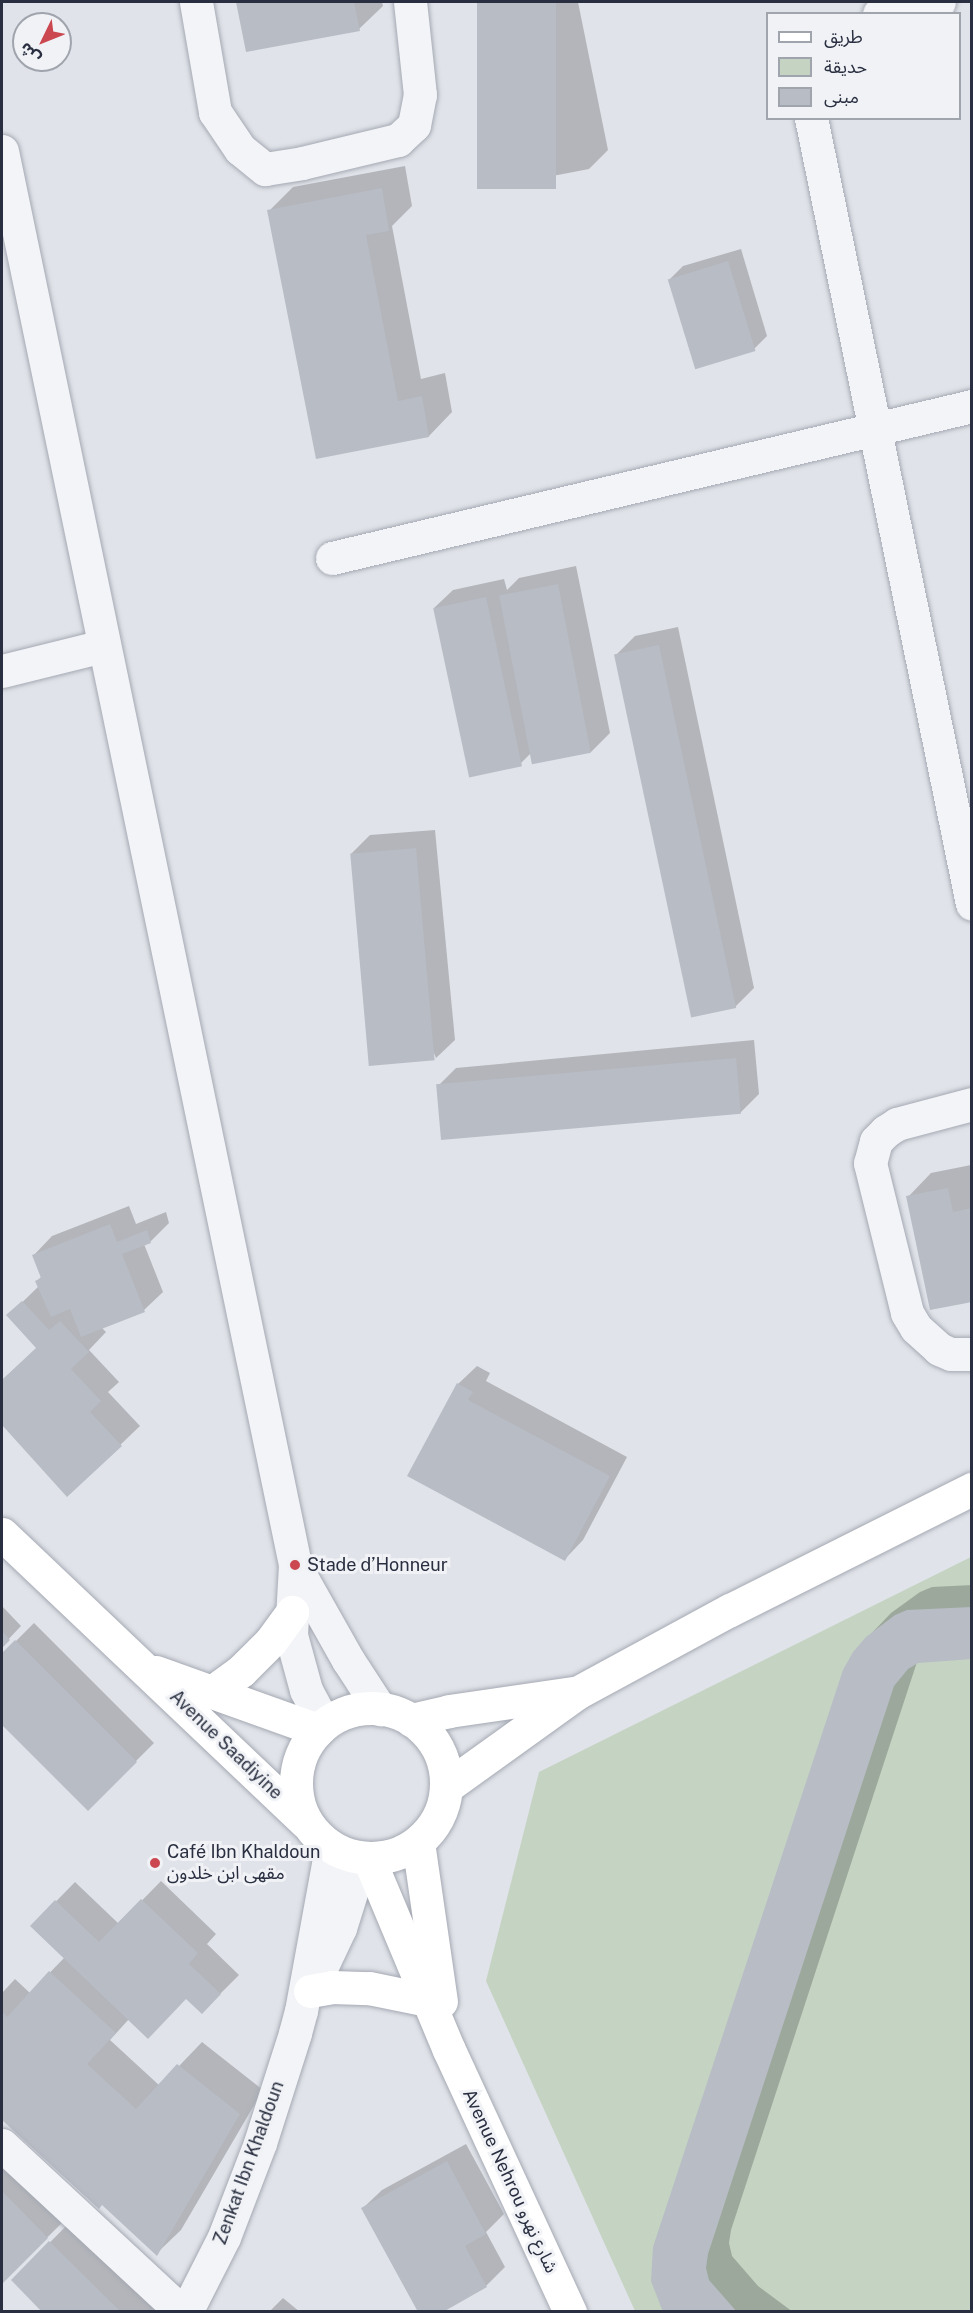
<!DOCTYPE html>
<meta charset="utf-8">
<style>
body{margin:0}
#map{position:relative;width:973px;height:2313px;overflow:hidden;background:#e0e3e9;font-family:"Public Sans","Noto Sans Arabic",sans-serif}
div>[style]{position:absolute}
[style*='--x']{left:calc(var(--x)*1px);top:calc(var(--y)*1px);width:calc(var(--w)*1px);rotate:calc(var(--a)*1deg)}
.green>*{inset:0;background:#c4d3c2}
.shadow>*{inset:0;background:#0003}
.building>*{inset:0;background:#b8bcc5;transform-origin:0 0}
.roads{filter:drop-shadow(0 0 2px #a5a9b3) drop-shadow(0 0 2px #a5a9b3)}
.minor>*{height:33px;margin:-16.5px;padding:0 16.5px;transform-origin:16.5px;border-radius:16.5px;background:#f3f4f7}
.major>*{height:33px;margin:-16.5px;padding:0 16.5px;transform-origin:16.5px;border-radius:16.5px;background:#fff}
.major>.ring{margin:-16.5px;padding:0;box-sizing:content-box;background:none;border:33px solid #fff;border-radius:50%}
.dots>*{width:16px;height:16px;translate:-50% -50%;box-sizing:border-box;border:3px solid #f0f2f6;border-radius:50%}
span{translate:-50% -50%;white-space:nowrap;text-align:center;line-height:1.15;-webkit-text-stroke:6px #f0f2f6;paint-order:stroke}
.poi-label{font-size:18px;color:#292f40}
.left{translate:0 -50%;text-align:left}
.street-label{font-size:18px;color:#292f40}
.frame{position:absolute;inset:0;border:3px solid #292f40;pointer-events:none}
.legend{position:absolute;left:766px;top:12px;width:195px;height:108px;box-sizing:border-box;background:#f0f2f6;border:2px solid #a0a4ad;margin:0;padding:8px 10px;list-style:none;font-size:18px;color:#292f40}
.legend li{display:flex;align-items:center;gap:12px;height:30px}
.legend b{width:30px;border:2px solid #a0a4ad}
.north{position:absolute;left:12px;top:12px;width:60px;height:60px;box-sizing:border-box;background:#f0f2f6;border:2px solid #a0a4ad;border-radius:50%;rotate:227deg;font-size:16px;font-weight:700;line-height:24px;text-align:center;color:#292f40}
.north::after{content:'';display:block;margin:auto;width:21px;height:27px;background:#cb4850;clip-path:polygon(50% 0,100% 100%,50% 72%,0 100%)}
</style>
<div id="map">
<div class="green">
<i style="clip-path:polygon(971px 1557px,971px 2311px,635px 2311px,486px 1981px,539px 1772px)"></i>
</div>
<div class="shadow">
<i style="clip-path:polygon(238px 2px,382px 2px,383px 6px,359px 29px,247px 50px)"></i>
<i style="clip-path:polygon(478px 2px,578px 2px,608px 150px,589px 169px,516px 183px)"></i>
<i style="clip-path:polygon(405px 166px,412px 206px,392px 226px,421px 379px,445px 373px,452px 412px,429px 436px,317px 457px,269px 211px,293px 187px)"></i>
<i style="clip-path:polygon(741px 249px,767px 336px,754px 349px,670px 279px,683px 266px)"></i>
<i style="clip-path:polygon(576px 566px,610px 733px,591px 752px,531px 753px,520px 764px,434px 608px,453px 590px,504px 579px,507px 590px,519px 578px)"></i>
<i style="clip-path:polygon(678px 627px,754px 988px,735px 1007px,616px 655px,635px 636px)"></i>
<i style="clip-path:polygon(435px 830px,455px 1040px,436px 1058px,351px 854px,370px 835px)"></i>
<i style="clip-path:polygon(754px 1040px,759px 1094px,740px 1113px,437px 1087px,456px 1068px)"></i>
<i style="clip-path:polygon(971px 1165px,972px 1168px,972px 1300px,908px 1197px,931px 1173px)"></i>
<i style="clip-path:polygon(129px 1206px,136px 1224px,166px 1212px,169px 1223px,151px 1241px,144px 1244px,163px 1292px,144px 1310px,101px 1327px,106px 1332px,89px 1350px,119px 1382px,108px 1392px,140px 1426px,68px 1495px,2px 1423px,2px 1380px,38px 1347px,8px 1316px,39px 1286px,37px 1281px,42px 1276px,34px 1255px,52px 1236px)"></i>
<i style="clip-path:polygon(477px 1366px,490px 1373px,486px 1381px,627px 1457px,583px 1540px,565px 1559px,458px 1384px)"></i>
<i style="clip-path:polygon(972px 1585px,972px 1657px,917px 1662px,731px 2230px,729px 2243px,732px 2256px,758px 2286px,793px 2312px,664px 2312px,653px 2281px,867px 1638px,891px 1613px,920px 1592px,932px 1587px)"></i>
<i style="clip-path:polygon(2px 1606px,21px 1626px,2px 1646px)"></i>
<i style="clip-path:polygon(34px 1623px,154px 1743px,88px 1809px,2px 1723px,2px 1655px)"></i>
<i style="clip-path:polygon(161px 1881px,216px 1934px,207px 1944px,239px 1975px,202px 2012px,187px 1997px,129px 2019px,110px 2040px,160px 2086px,202px 2042px,263px 2090px,181px 2230px,157px 2253px,103px 2203px,99px 2207px,2px 2118px,2px 1993px,15px 1979px,30px 1993px,65px 1957px,32px 1926px,75px 1882px,119px 1924px)"></i>
<i style="clip-path:polygon(466px 2144px,504px 2214px,486px 2232px,505px 2267px,486px 2286px,363px 2208px,382px 2190px)"></i>
<i style="clip-path:polygon(2px 2156px,66px 2219px,2px 2282px)"></i>
<i style="clip-path:polygon(69px 2223px,159px 2312px,44px 2312px,13px 2280px)"></i>
<i style="clip-path:polygon(283px 2298px,300px 2312px,269px 2312px)"></i>
</div>
<div class="building">
<i style="clip-path:polygon(236px 2px,354px 2px,360px 31px,246px 52px)"></i>
<i style="left:477px;top:2px;width:79px;height:187px"></i>
<i style="clip-path:polygon(382px 188px,389px 231px,366px 235px,398px 401px,422px 396px,429px 437px,316px 459px,267px 210px)"></i>
<i style="left:728px;top:261px;width:94px;height:63px;rotate:73deg"></i>
<i style="left:558px;top:584px;width:172px;height:60px;rotate:79deg"></i>
<i style="left:486px;top:597px;width:173px;height:54px;rotate:78deg"></i>
<i style="left:659px;top:645px;width:371px;height:46px;rotate:78deg"></i>
<i style="left:416px;top:848px;width:213px;height:66px;rotate:85deg"></i>
<i style="left:736px;top:1058px;width:56px;height:301px;rotate:85deg"></i>
<i style="clip-path:polygon(948px 1188px,953px 1212px,972px 1208px,972px 1302px,930px 1310px,906px 1196px)"></i>
<i style="clip-path:polygon(110px 1224px,117px 1242px,147px 1230px,151px 1243px,122px 1254px,145px 1312px,81px 1337px,70px 1309px,51px 1317px,35px 1281px,41px 1278px,32px 1255px)"></i>
<i style="clip-path:polygon(22px 1301px,49px 1330px,60px 1321px,89px 1352px,71px 1369px,101px 1401px,90px 1412px,122px 1446px,67px 1497px,2px 1425px,2px 1380px,36px 1348px,6px 1315px)"></i>
<i style="clip-path:polygon(457px 1383px,473px 1392px,468px 1400px,610px 1476px,565px 1561px,407px 1476px)"></i>
<i style="clip-path:polygon(972px 1607px,972px 1659px,918px 1663px,908px 1669px,894px 1686px,708px 2254px,706px 2268px,709px 2280px,737px 2312px,663px 2312px,651px 2281px,653px 2247px,843px 1670px,853px 1652px,866px 1637px,895px 1615px,907px 1610px)"></i>
<i style="clip-path:polygon(2px 1631px,10px 1640px,2px 1648px)"></i>
<i style="clip-path:polygon(15px 1640px,137px 1762px,88px 1811px,2px 1725px,2px 1653px)"></i>
<i style="clip-path:polygon(141px 1899px,198px 1953px,189px 1964px,221px 1994px,202px 2014px,186px 1999px,148px 2039px,30px 1926px,55px 1900px,99px 1942px)"></i>
<i style="clip-path:polygon(49px 1971px,116px 2033px,87px 2064px,136px 2109px,177px 2064px,240px 2114px,157px 2256px,102px 2205px,99px 2209px,2px 2120px,2px 2011px,7px 2017px)"></i>
<i style="clip-path:polygon(447px 2161px,486px 2234px,465px 2246px,487px 2287px,443px 2312px,418px 2312px,361px 2208px)"></i>
<i style="clip-path:polygon(2px 2191px,48px 2238px,2px 2284px)"></i>
<i style="clip-path:polygon(49px 2241px,121px 2312px,42px 2312px,11px 2280px)"></i>
</div>
<div class="roads">
<div class="minor">
<i style="--x:196;--y:2;--w:112;--a:80.2"></i>
<i style="--x:215;--y:112;--w:45;--a:56"></i>
<i style="--x:240;--y:149;--w:32;--a:39"></i>
<i style="--x:265;--y:169;--w:37;--a:-9"></i>
<i style="--x:302;--y:163;--w:99;--a:-13.5"></i>
<i style="--x:398;--y:140;--w:22;--a:-43"></i>
<i style="--x:414;--y:125;--w:31;--a:-79"></i>
<i style="--x:420;--y:95;--w:94;--a:-96.1"></i>
<i style="--x:879;--y:14;--w:61;--a:-11.3"></i>
<i style="--x:811;--y:118;--w:802;--a:78.42"></i>
<i style="--x:2;--y:151;--w:1444;--a:78.29"></i>
<i style="--x:295;--y:1565;--w:70;--a:93.3"></i>
<i style="--x:291;--y:1635;--w:57;--a:74.7"></i>
<i style="--x:306;--y:1690;--w:38;--a:62"></i>
<i style="--x:332;--y:558;--w:658;--a:-13.36"></i>
<i style="--x:2;--y:671;--w:104;--a:-13.9"></i>
<i style="--x:972;--y:1104;--w:78;--a:165.1"></i>
<i style="--x:897;--y:1124;--w:13;--a:148"></i>
<i style="--x:886;--y:1131;--w:14;--a:135"></i>
<i style="--x:876;--y:1141;--w:23;--a:105"></i>
<i style="--x:870;--y:1163;--w:154;--a:76.1"></i>
<i style="--x:907;--y:1313;--w:17;--a:59"></i>
<i style="--x:916;--y:1328;--w:31;--a:42"></i>
<i style="--x:939;--y:1349;--w:13;--a:23"></i>
<i style="--x:951;--y:1354;--w:21;--a:0"></i>
<i style="--x:295;--y:1566;--w:108;--a:60.6"></i>
<i style="--x:348;--y:1660;--w:59;--a:56.9"></i>
<i style="--x:322;--y:1966;--w:42;--a:-64.7"></i>
<i style="--x:340;--y:1928;--w:73;--a:-72.6"></i>
<i style="--x:2;--y:2145;--w:246;--a:42.9"></i>
<i style="--x:186;--y:2312;--w:84;--a:-63.1"></i>
<i style="--x:224;--y:2237;--w:101;--a:-69"></i>
<i style="--x:260;--y:2143;--w:115;--a:-72.3"></i>
<i style="--x:295;--y:2033;--w:23;--a:-75"></i>
<i style="--x:301;--y:2011;--w:167;--a:-79.6"></i>
</div>
<div class="major">
<i style="--x:2;--y:1534;--w:419;--a:43.5"></i>
<i style="--x:156;--y:1672;--w:172;--a:19.7"></i>
<i style="--x:212;--y:1692;--w:36;--a:-36"></i>
<i style="--x:241;--y:1671;--w:42;--a:-45"></i>
<i style="--x:271;--y:1641;--w:36;--a:-54"></i>
<i class="ring" style="left:296px;top:1708px;width:117px;height:117px"></i>
<i style="--x:411;--y:1720;--w:39;--a:-13"></i>
<i style="--x:449;--y:1711;--w:125;--a:-8.3"></i>
<i style="--x:446;--y:1787;--w:161;--a:-35.7"></i>
<i style="--x:577;--y:1693;--w:174;--a:-28.5"></i>
<i style="--x:730;--y:1610;--w:271;--a:-26.6"></i>
<i style="--x:418;--y:1842;--w:161;--a:81.8"></i>
<i style="--x:369;--y:1859;--w:207;--a:67.3"></i>
<i style="--x:449;--y:2050;--w:289;--a:65.2"></i>
<i style="--x:310;--y:1991;--w:22;--a:-10"></i>
<i style="--x:332;--y:1987;--w:37;--a:2"></i>
<i style="--x:369;--y:1988;--w:59;--a:11.7"></i>
</div>
</div>
<div class="dots">
<i style="left:295px;top:1565px;background:#cb4850"></i>
<i style="left:155px;top:1863px;background:#cb4850"></i>
</div>
<div class="poi-label">
<span class="left" style="left:307px;top:1565px">Stade d’Honneur</span>
<span class="left" style="left:167px;top:1863px">Café Ibn Khaldoun<br>مقهى ابن خلدون</span>
</div>
<div class="street-label">
<span style="left:226px;top:1745px;rotate:44deg">Avenue Saadiyine</span>
<span style="left:249px;top:2163px;rotate:-70deg">Zenkat Ibn Khaldoun</span>
<span style="left:510px;top:2181px;rotate:65deg">Avenue Nehrou شارع نهرو</span>
</div>
<div class="frame"></div>
<ul class="legend">
<li><b style="height:8px;background:#fff"></b>طريق</li>
<li><b style="height:16px;background:#c4d3c2"></b>حديقة</li>
<li><b style="height:16px;background:#b8bcc5"></b>مبنى</li>
</ul>
<div class="north">ش</div>
</div>
